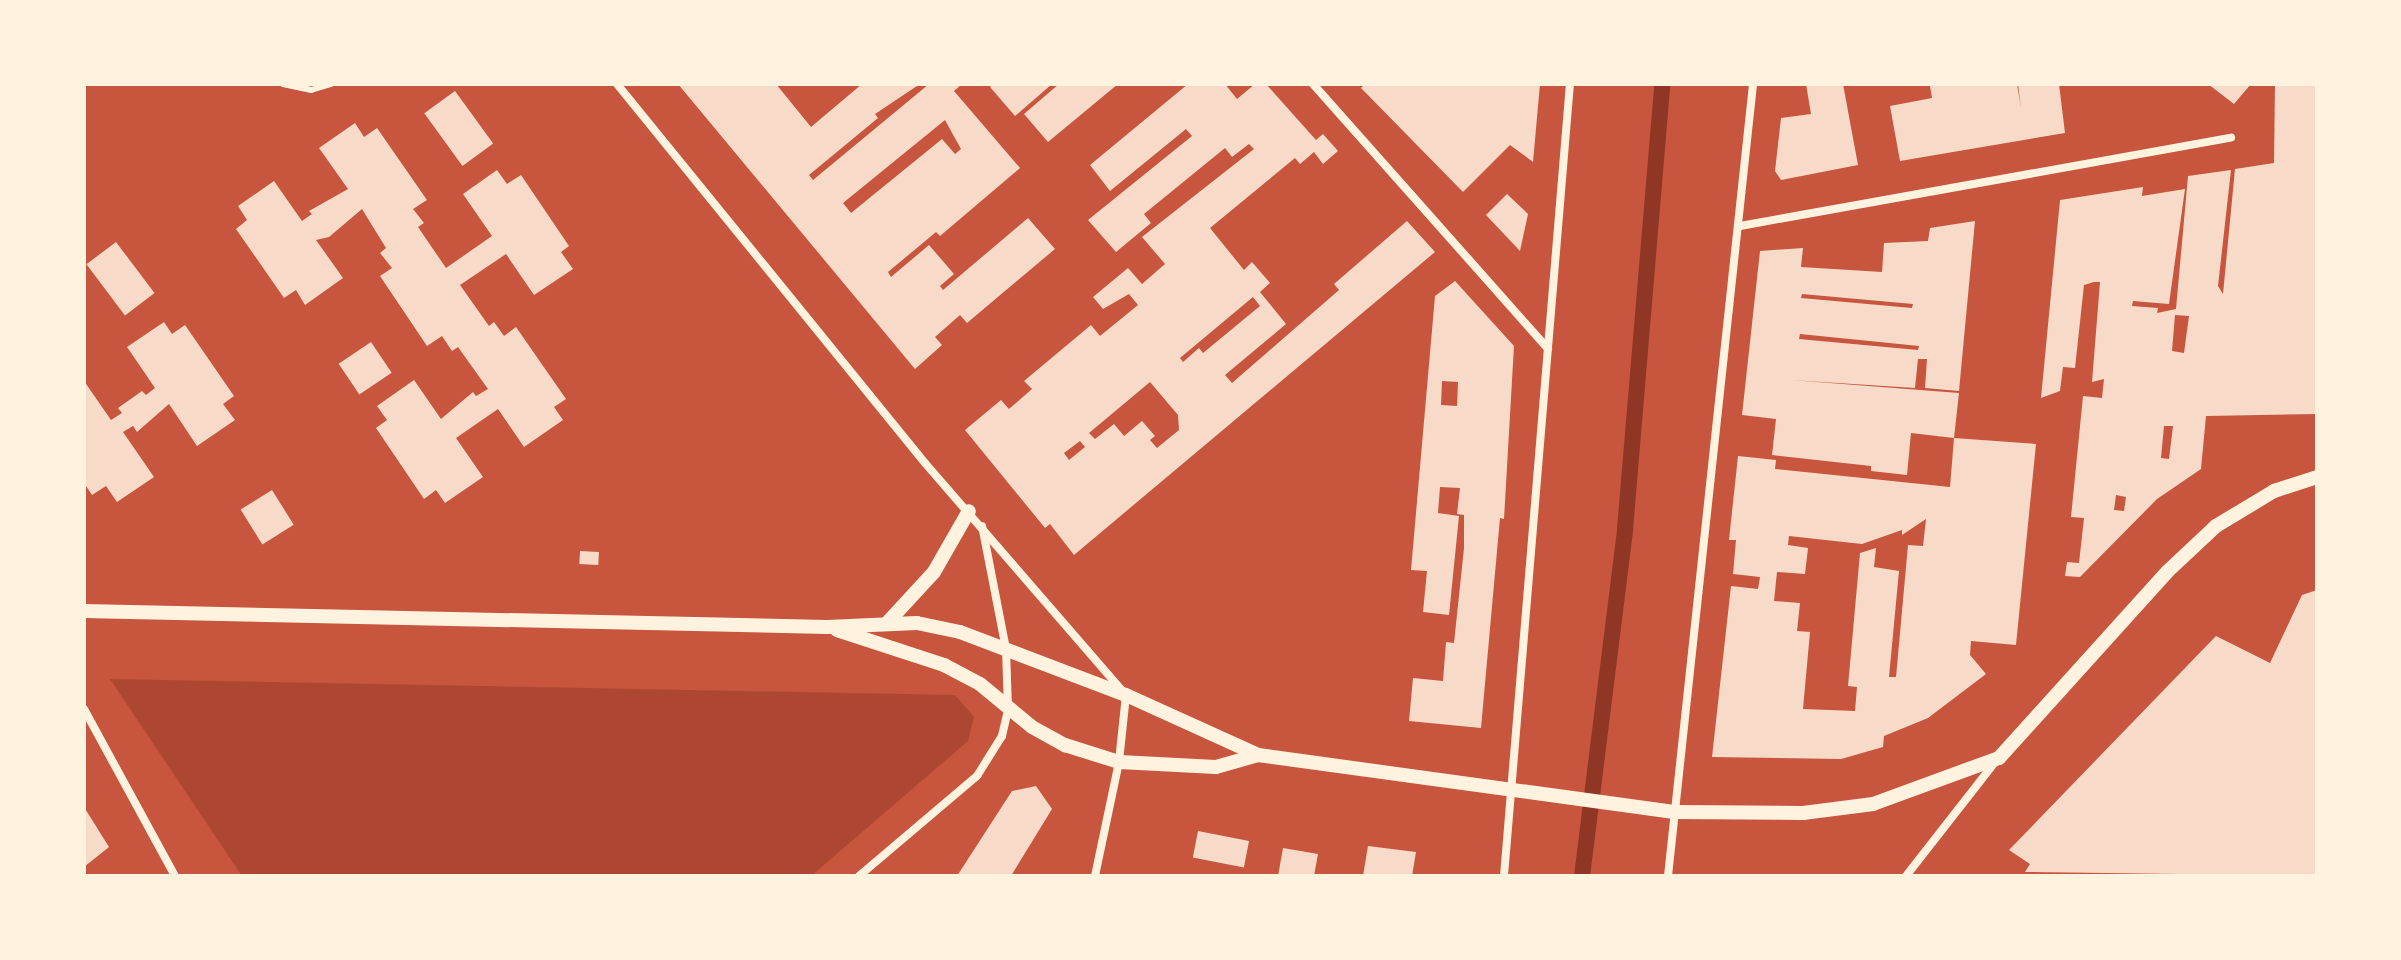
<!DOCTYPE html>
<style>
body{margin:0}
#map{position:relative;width:2401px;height:960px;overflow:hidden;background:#c8553d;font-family:"Roboto Serif",serif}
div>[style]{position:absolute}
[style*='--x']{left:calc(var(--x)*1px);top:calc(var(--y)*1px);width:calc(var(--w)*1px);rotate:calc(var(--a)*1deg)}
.green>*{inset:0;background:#ae4732}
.stream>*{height:16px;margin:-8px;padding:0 8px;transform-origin:8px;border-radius:8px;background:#8f3625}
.building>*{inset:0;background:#f7dbc8;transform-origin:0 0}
.service>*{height:6px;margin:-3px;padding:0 3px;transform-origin:3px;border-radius:3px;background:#fff3e0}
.minor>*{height:8px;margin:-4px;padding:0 4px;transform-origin:4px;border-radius:4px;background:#fff3e0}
.tertiary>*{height:14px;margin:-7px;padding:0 7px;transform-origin:7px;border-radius:7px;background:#fff3e0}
span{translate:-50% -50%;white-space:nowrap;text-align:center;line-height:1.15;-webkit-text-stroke:6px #fff3e0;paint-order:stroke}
.frame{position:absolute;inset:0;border:86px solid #fff3e0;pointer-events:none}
</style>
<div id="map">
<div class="green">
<i style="clip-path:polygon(110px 679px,955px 695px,974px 717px,968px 741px,811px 876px,242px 876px)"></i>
</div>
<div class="stream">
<i style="--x:1582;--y:876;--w:350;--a:-82.9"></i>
<i style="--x:1625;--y:529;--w:447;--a:-85.2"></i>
</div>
<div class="building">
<i style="clip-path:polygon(evenodd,678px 84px,776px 84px,811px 127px,862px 84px,920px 84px,875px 114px,878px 118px,809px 175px,813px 180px,929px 84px,962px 84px,954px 91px,1020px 168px,940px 236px,936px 232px,888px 272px,891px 277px,929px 245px,954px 274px,940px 286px,943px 290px,1028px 218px,1055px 249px,967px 323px,960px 315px,935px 337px,942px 345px,915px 369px,678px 84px,945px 120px,961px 149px,955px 154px,942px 139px,851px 213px,843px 203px,945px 120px)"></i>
<i style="clip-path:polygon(994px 84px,1052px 84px,1015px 116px,990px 87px)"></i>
<i style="clip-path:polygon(1059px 84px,1118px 84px,1048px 142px,1024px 114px)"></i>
<i style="clip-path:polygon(evenodd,1188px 84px,1225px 84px,1237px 99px,1255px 84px,1266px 84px,1316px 140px,1323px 134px,1338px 151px,1323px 164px,1314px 152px,1300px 164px,1295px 158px,1210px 228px,1244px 270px,1252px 262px,1270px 283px,1260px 292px,1286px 324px,1225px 375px,1232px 383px,1339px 290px,1334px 284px,1407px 221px,1435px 252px,1074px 555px,1050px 524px,1045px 528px,965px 430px,1001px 400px,1009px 409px,1032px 389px,1024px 381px,1091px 325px,1100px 336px,1138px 305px,1129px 294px,1103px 309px,1093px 297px,1128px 268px,1142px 284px,1165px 264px,1142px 237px,1254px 149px,1249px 144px,1232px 157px,1225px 148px,1144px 214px,1151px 223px,1116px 252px,1088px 220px,1192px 136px,1186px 129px,1110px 191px,1090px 165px,1188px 84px,1253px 297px,1260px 306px,1203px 353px,1199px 348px,1183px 362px,1180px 358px,1253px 297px,1188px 84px,1150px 382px,1178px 415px,1179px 430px,1157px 448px,1150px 440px,1155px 436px,1142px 421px,1124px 436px,1114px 424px,1095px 439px,1089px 433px,1150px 382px,1188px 84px,1080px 441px,1085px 447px,1069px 460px,1064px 453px,1080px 441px)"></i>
<i style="clip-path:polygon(1365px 84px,1540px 84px,1533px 162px,1510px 145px,1463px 192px,1361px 88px)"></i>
<i style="clip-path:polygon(1806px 84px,1843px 84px,1858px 165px,1781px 180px,1775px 171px,1781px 118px,1811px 114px)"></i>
<i style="clip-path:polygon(2017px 84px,2021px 108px,2018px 84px,2059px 84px,2065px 133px,1900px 161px,1890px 106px,1932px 98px,1930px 86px,1938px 84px)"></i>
<i style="clip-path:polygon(2208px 84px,2251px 84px,2234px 104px)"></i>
<i style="clip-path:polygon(evenodd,2275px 84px,2317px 84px,2317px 414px,2206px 416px,2201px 469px,2157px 499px,2080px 577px,2065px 576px,2067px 562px,2079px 563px,2084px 518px,2071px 517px,2083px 396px,2102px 398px,2104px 379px,2092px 382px,2100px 282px,2094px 282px,2084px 285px,2075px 368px,2063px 367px,2060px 391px,2041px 398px,2060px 200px,2143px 187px,2142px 196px,2185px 189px,2169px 304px,2133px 301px,2132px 306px,2158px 308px,2157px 313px,2176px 309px,2188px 176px,2231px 170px,2218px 286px,2223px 294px,2235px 169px,2274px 163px,2275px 84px,2175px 315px,2189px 316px,2184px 353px,2172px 351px,2175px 315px,2275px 84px,2164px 426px,2173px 426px,2169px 459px,2161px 458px,2164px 426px,2275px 84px,2116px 495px,2126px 497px,2124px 511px,2114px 510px,2116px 495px)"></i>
<i style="left:455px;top:91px;width:65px;height:38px;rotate:54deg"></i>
<i style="clip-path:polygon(355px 123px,364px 137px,377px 128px,427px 200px,413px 209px,424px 223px,418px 227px,446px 268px,492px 236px,463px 194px,497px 170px,507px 184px,521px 175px,569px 246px,561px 252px,573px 269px,534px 295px,506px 254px,460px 285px,489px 326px,494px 322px,504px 336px,516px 327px,566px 399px,554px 407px,563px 420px,524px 447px,498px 409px,456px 438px,483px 477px,445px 503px,436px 490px,424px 499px,376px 428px,387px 420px,377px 406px,414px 380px,441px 419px,473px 392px,476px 396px,488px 389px,458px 347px,452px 351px,442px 336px,427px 346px,380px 276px,392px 268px,380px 253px,386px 248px,362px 209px,329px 237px,316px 240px,343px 278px,305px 305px,296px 290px,284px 298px,236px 229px,247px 220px,238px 206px,274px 181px,302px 221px,312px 214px,309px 211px,348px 189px,319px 148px)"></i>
<i style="clip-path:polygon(1507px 194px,1528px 214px,1520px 251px,1486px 215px)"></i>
<i style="clip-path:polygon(evenodd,1975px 221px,1959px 391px,1925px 388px,1927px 359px,1918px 359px,1915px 388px,1791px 380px,1959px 393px,1954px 438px,2036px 444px,2016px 645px,1971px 641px,1970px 655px,1986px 674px,1928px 718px,1884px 736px,1883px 747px,1841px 759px,1712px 757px,1731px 586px,1758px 589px,1760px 577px,1733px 574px,1736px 540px,1729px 540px,1738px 456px,1776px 460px,1775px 469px,1950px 487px,1954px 438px,1911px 433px,1907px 475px,1871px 471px,1871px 466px,1772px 455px,1776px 419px,1742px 415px,1760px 251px,1803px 248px,1801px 267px,1882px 272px,1884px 243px,1928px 241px,1930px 228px,1975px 221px,1802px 294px,1913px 304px,1912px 308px,1801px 298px,1802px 294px,1975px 221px,1800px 334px,1919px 346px,1918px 350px,1799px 339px,1800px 334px,1975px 221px,1926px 519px,1923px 546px,1908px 545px,1896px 677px,1889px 677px,1899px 571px,1874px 567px,1876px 548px,1860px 553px,1848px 686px,1857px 687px,1855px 711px,1803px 709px,1810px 632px,1797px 631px,1800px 603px,1774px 601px,1777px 572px,1805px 574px,1808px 548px,1788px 545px,1789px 536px,1862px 544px,1902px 530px,1902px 535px,1926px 519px)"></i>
<i style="left:116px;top:242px;width:64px;height:37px;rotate:53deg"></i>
<i style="clip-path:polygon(evenodd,1455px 281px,1514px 346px,1504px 519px,1500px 518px,1481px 728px,1409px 721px,1413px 678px,1443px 681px,1446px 642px,1454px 643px,1464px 548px,1464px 515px,1457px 514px,1460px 488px,1440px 487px,1438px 513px,1459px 516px,1449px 615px,1423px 612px,1427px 571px,1411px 570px,1435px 296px,1455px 281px,1442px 381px,1458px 382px,1457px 406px,1441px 405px,1442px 381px)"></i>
<i style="clip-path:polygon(164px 322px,172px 334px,185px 325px,234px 396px,223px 404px,235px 420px,197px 446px,169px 404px,137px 432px,133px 426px,123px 432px,154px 477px,117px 502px,106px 486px,92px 495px,84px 483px,84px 381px,111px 420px,122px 413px,118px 408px,142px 391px,146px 395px,155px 388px,127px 347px)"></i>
<i style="left:371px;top:342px;width:37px;height:39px;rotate:56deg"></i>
<i style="left:272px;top:490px;width:41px;height:37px;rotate:58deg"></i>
<i style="left:580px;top:551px;width:19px;height:13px;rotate:3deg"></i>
<i style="clip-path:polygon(2317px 590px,2317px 876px,2025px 872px,2030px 864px,2009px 850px,2216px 636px,2270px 663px,2302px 595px)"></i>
<i style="clip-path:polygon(1036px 786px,1052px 809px,1011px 876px,957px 876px,1012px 791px)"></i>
<i style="clip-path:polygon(84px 807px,109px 847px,84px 867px)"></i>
<i style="left:1198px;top:831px;width:52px;height:27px;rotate:11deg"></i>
<i style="clip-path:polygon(1368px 846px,1416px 852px,1412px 876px,1363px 876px)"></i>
<i style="clip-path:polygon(1283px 848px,1318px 854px,1314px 876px,1278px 876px)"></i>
</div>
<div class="service">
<i style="--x:283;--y:84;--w:29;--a:12"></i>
<i style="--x:311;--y:90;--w:21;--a:-17"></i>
</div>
<div class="minor">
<i style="--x:617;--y:84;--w:488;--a:50.9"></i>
<i style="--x:925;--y:463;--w:307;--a:49.1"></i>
<i style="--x:1126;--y:695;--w:67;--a:96"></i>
<i style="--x:1119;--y:762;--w:116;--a:101.9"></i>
<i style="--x:1313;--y:84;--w:354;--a:48.4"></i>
<i style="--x:1740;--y:226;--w:499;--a:-10.2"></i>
<i style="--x:84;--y:709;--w:190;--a:61.4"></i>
<i style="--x:859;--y:876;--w:155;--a:-40.3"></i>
<i style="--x:977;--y:776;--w:47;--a:-58"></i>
<i style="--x:1002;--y:736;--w:28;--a:-77"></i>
<i style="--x:1008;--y:709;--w:60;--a:-91.9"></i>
<i style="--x:1006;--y:649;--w:125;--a:-101"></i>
<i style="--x:1504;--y:876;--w:795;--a:-85.24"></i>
<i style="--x:1668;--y:876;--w:797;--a:-83.87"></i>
<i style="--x:1906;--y:876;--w:146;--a:-52"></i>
</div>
<div class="tertiary">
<i style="--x:84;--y:611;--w:743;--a:1.23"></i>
<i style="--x:827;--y:627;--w:90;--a:-2.5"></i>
<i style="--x:917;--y:623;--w:44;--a:11.8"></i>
<i style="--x:960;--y:632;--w:178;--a:20.8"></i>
<i style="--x:1126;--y:695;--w:145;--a:24.4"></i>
<i style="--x:1258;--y:755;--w:420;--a:7.8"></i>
<i style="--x:1674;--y:812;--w:129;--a:0.4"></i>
<i style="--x:1803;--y:813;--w:71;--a:-7.3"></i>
<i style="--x:1873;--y:804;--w:134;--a:-20.1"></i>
<i style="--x:1999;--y:758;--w:252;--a:-47.9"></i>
<i style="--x:2168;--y:571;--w:66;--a:-43.2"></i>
<i style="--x:2216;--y:526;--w:68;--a:-31.1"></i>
<i style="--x:2274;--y:491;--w:45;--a:-18"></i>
<i style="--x:888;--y:622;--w:68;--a:-47.4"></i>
<i style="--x:934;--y:572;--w:70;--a:-60.2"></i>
<i style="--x:837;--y:630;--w:113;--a:18.1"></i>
<i style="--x:944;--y:665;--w:41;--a:27.8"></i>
<i style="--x:980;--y:684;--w:67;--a:39.6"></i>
<i style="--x:1032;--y:727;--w:38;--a:29"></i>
<i style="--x:1065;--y:745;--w:57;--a:17.5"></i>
<i style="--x:1119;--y:762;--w:97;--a:3"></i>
<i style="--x:1216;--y:767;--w:44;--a:-15.9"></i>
</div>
<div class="frame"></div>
</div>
